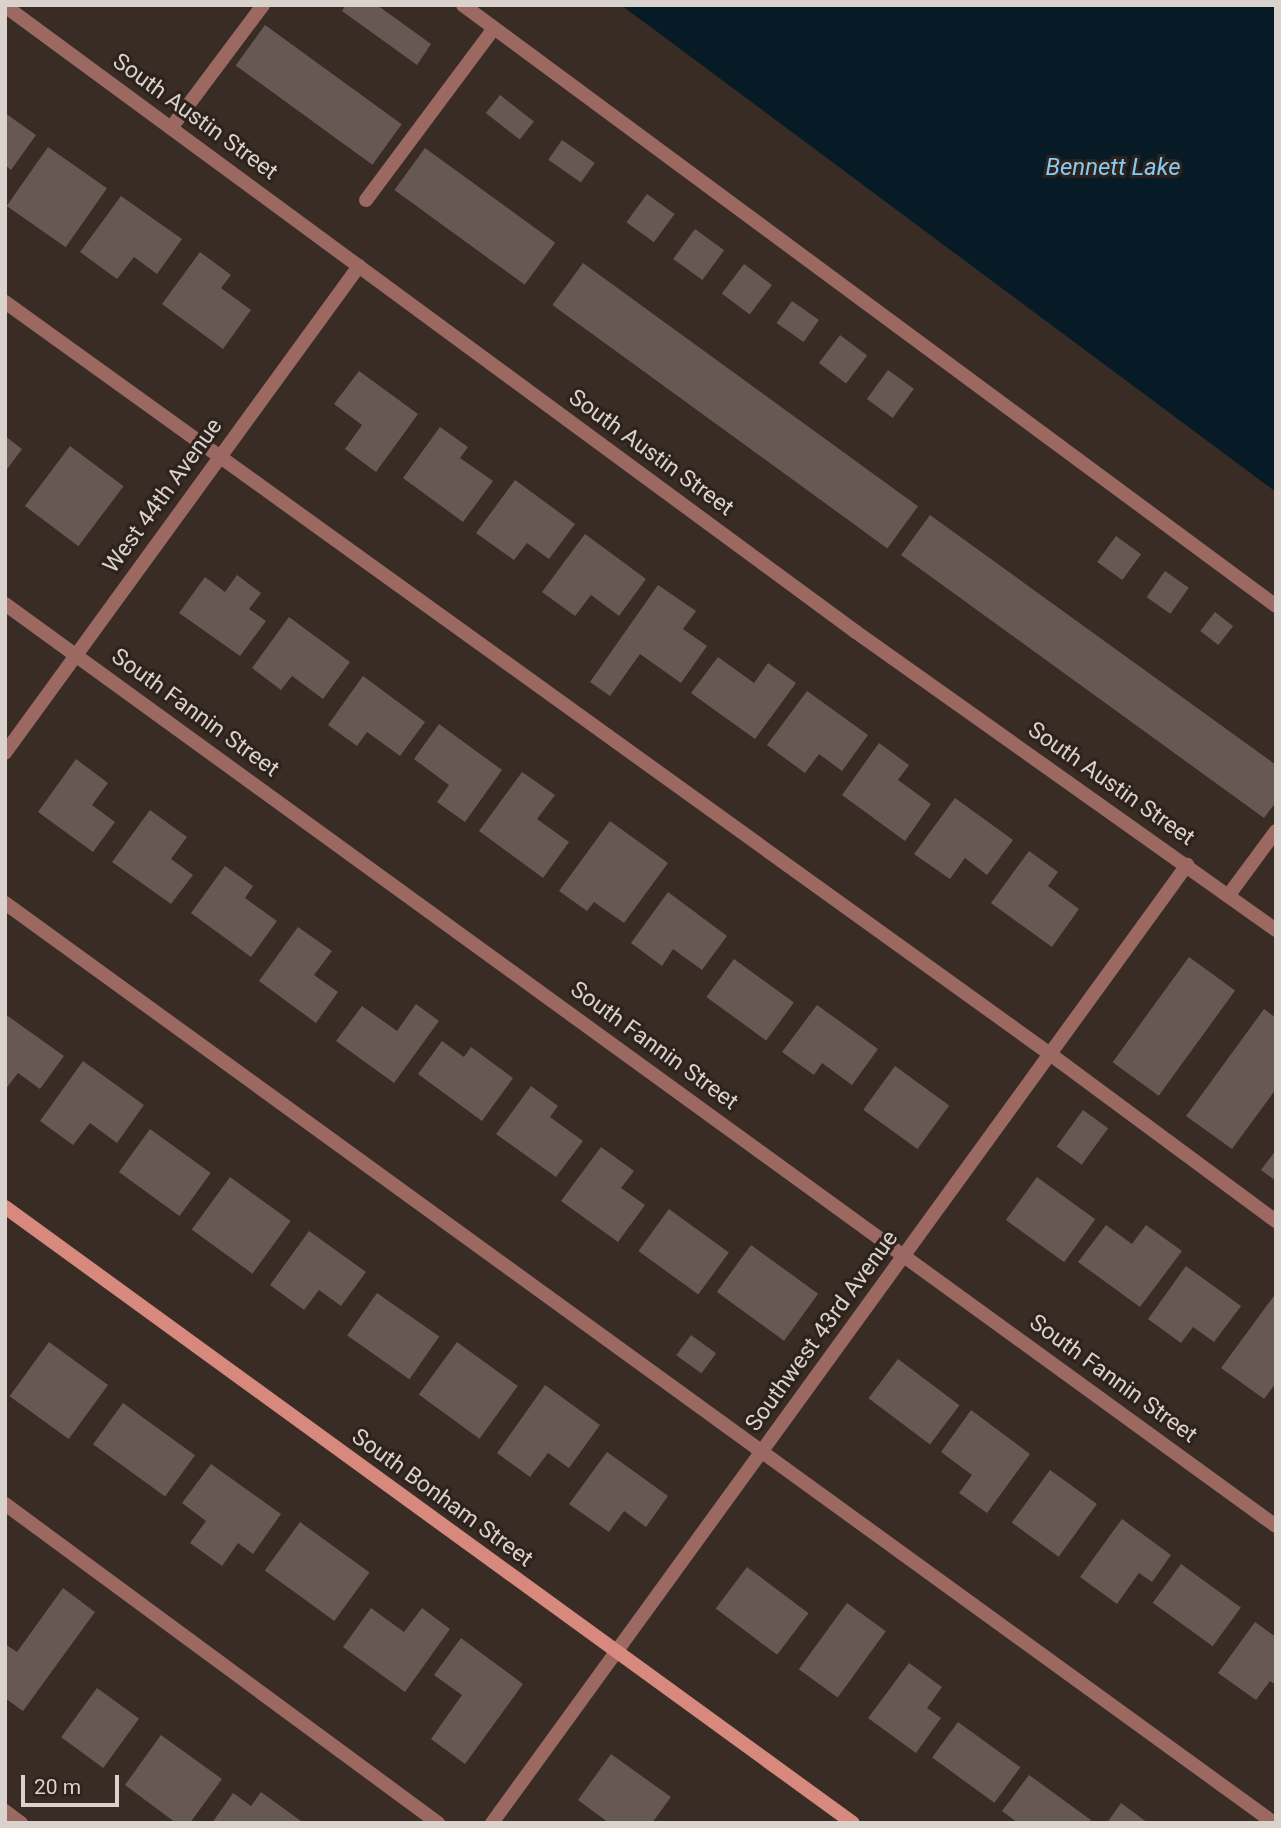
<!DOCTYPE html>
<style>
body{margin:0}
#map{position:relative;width:1281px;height:1828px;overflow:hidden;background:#382c25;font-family:Roboto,sans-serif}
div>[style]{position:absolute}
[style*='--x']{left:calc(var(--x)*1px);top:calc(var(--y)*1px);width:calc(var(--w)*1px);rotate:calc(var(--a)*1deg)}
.water>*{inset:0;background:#071b26}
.building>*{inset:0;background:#675853;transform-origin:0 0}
.lane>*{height:14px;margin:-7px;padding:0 7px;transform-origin:7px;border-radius:7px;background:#9b6962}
.street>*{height:14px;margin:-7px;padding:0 7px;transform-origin:7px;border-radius:7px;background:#9b6962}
.secondary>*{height:14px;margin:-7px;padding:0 7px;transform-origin:7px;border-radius:7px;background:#d8897e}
span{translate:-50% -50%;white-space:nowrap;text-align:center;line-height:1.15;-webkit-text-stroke:6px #2d221c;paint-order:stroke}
.street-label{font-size:23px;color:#d9d2cd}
.water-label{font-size:24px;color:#85cbf5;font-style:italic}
.frame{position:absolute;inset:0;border:7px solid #d9d2cd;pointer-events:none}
.scale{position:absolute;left:21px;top:1775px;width:98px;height:32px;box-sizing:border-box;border:4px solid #d9d2cd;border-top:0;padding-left:9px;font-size:21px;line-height:24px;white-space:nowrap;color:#d9d2cd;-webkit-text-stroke:5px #2d221c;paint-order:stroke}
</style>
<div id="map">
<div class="water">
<i style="clip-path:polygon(621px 5px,1276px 5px,1276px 492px)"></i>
</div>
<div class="building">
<i style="clip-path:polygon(346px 5px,377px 5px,431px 44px,417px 65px,342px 11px)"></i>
<i style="left:265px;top:25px;width:169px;height:50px;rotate:36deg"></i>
<i style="left:500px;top:95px;width:43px;height:23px;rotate:38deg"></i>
<i style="clip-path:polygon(5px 113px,36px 135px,11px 170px,5px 165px)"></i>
<i style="left:562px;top:140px;width:40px;height:24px;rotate:35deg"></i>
<i style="left:48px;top:147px;width:72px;height:72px;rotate:35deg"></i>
<i style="left:425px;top:148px;width:161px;height:52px;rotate:36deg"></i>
<i style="left:647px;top:194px;width:34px;height:35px;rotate:36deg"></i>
<i style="clip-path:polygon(121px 196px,182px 239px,157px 274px,134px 257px,117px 279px,80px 252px)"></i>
<i style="left:695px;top:229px;width:36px;height:37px;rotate:36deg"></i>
<i style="clip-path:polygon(200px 252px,231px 275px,221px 288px,251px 310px,223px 349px,162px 304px)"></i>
<i style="left:583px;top:263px;width:414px;height:52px;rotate:36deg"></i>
<i style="left:744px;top:264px;width:35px;height:37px;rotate:37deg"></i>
<i style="left:792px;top:301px;width:33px;height:27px;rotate:35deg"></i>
<i style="left:840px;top:335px;width:34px;height:35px;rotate:37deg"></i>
<i style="left:888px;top:370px;width:32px;height:36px;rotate:36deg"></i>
<i style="clip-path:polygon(359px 371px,418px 414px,376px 472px,345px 449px,362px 425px,334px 404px)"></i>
<i style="clip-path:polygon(440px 427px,468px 447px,460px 458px,493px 481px,463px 522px,403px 478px)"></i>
<i style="clip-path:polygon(5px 436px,22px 449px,5px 472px)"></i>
<i style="left:70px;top:446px;width:67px;height:75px;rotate:37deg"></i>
<i style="clip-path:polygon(515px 480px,575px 524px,549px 559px,527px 543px,514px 560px,476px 533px)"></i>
<i style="clip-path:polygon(930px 515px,1276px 765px,1276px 802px,1264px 818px,901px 555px)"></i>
<i style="clip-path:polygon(585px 534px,646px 579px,619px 616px,591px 595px,575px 616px,542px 592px)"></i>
<i style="left:1116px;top:536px;width:31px;height:32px;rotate:36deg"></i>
<i style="left:1165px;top:571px;width:29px;height:32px;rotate:35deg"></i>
<i style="clip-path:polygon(237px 575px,261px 593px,249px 609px,266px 621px,240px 656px,179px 613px,205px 577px,225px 592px)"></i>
<i style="clip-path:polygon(658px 585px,696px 611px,683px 629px,707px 646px,681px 683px,640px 654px,610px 696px,590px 682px)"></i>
<i style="left:1215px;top:612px;width:23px;height:24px;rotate:38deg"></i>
<i style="clip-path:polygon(289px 617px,350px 662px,323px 699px,292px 676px,281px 690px,252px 668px)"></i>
<i style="clip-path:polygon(718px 657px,754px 683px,768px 663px,796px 683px,755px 739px,691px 693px)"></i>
<i style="clip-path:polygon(363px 676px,425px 722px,400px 756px,367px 732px,357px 746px,328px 725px)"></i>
<i style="clip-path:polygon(807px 691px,868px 735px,842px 771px,819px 754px,805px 773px,767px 745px)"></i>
<i style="clip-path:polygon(439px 724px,502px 770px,465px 822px,437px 802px,449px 785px,414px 759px)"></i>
<i style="clip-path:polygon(879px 743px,909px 765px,898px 780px,931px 804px,905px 841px,842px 795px)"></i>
<i style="clip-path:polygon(76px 759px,108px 783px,92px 805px,115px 822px,93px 852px,38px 812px)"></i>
<i style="clip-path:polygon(522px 772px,555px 795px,537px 819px,569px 842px,543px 878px,479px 831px)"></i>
<i style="clip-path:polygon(955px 798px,1013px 840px,987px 875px,965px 858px,950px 879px,914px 854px)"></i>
<i style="clip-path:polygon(150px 810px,187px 837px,171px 859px,193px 875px,171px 904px,112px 862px)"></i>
<i style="clip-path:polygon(610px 821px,668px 863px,624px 923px,594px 902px,587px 911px,559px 891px)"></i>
<i style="clip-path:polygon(1029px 851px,1058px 872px,1048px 886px,1079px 909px,1052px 947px,991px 903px)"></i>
<i style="clip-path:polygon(225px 866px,253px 886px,245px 898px,277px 921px,251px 957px,191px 913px)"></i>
<i style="clip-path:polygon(668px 892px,727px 936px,702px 970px,673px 949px,662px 966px,631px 943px)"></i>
<i style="clip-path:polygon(298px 927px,332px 951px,314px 975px,338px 992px,316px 1023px,259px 981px)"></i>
<i style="left:1189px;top:957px;width:57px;height:130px;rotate:36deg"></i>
<i style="left:734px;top:959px;width:74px;height:47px;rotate:36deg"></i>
<i style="clip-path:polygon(416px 1004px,439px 1021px,394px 1083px,336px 1041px,362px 1006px,397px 1031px)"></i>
<i style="clip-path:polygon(817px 1005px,878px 1049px,852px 1085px,822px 1063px,814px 1075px,782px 1052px)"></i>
<i style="clip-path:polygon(1264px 1009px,1276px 1018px,1276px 1089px,1232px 1149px,1186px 1116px)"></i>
<i style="clip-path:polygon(5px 1014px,64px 1056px,40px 1089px,18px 1073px,5px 1090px)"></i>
<i style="clip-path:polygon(442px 1041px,464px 1057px,471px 1047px,513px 1078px,482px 1121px,418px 1074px)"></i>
<i style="clip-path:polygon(83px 1061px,144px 1105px,117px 1143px,90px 1123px,73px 1145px,40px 1121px)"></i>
<i style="left:895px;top:1066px;width:67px;height:54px;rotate:36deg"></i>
<i style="clip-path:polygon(531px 1086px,558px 1106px,550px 1117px,583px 1141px,556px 1177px,496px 1134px)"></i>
<i style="left:1083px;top:1110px;width:31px;height:45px;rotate:36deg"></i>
<i style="left:150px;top:1129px;width:75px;height:53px;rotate:36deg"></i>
<i style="clip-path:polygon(601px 1147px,634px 1171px,621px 1188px,645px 1205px,618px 1242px,561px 1201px)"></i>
<i style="clip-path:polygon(1276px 1150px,1276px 1181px,1261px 1170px)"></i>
<i style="left:230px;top:1177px;width:75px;height:65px;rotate:36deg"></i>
<i style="left:1037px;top:1177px;width:72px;height:53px;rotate:36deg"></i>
<i style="left:669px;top:1209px;width:74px;height:52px;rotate:36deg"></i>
<i style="clip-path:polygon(1106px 1225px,1132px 1244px,1146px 1225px,1182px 1251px,1140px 1307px,1078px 1262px)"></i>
<i style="clip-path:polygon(309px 1231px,366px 1272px,341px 1306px,319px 1290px,304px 1310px,270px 1285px)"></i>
<i style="left:751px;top:1245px;width:83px;height:58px;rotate:36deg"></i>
<i style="clip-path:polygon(1186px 1266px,1241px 1306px,1214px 1342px,1193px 1327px,1181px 1343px,1148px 1319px)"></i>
<i style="left:377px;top:1293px;width:76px;height:52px;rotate:35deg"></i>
<i style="clip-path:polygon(1276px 1293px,1276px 1383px,1264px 1399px,1221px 1368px)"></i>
<i style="left:691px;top:1335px;width:31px;height:25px;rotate:36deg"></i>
<i style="left:49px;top:1342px;width:73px;height:67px;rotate:36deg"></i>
<i style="left:457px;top:1342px;width:75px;height:65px;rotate:36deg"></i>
<i style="left:898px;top:1359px;width:77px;height:49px;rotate:37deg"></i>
<i style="clip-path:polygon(545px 1385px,600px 1425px,569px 1468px,548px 1453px,530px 1477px,497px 1453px)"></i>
<i style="left:123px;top:1403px;width:89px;height:51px;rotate:36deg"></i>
<i style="clip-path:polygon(971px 1410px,1030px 1454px,987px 1513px,959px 1493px,972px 1475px,941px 1452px)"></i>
<i style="clip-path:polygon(607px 1452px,668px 1496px,646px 1527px,624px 1511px,609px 1532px,569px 1504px)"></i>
<i style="clip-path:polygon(211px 1464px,281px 1514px,253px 1554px,238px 1543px,222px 1566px,190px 1543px,206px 1521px,182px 1503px)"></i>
<i style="left:1050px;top:1470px;width:58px;height:65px;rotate:36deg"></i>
<i style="clip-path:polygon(1122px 1519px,1171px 1555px,1152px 1582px,1139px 1573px,1117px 1604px,1080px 1577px)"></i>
<i style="left:300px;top:1522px;width:86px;height:60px;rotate:36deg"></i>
<i style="left:1181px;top:1564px;width:74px;height:48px;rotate:36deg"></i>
<i style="left:747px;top:1567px;width:77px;height:52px;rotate:37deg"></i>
<i style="clip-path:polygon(63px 1588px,95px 1612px,23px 1711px,5px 1698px,5px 1644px,17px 1652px)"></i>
<i style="left:847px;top:1603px;width:48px;height:82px;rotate:36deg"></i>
<i style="clip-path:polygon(371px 1608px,404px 1632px,422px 1608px,450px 1629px,405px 1692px,343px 1647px)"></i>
<i style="clip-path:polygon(1255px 1622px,1276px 1637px,1276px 1685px,1270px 1681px,1256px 1700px,1218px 1673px)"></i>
<i style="clip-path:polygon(461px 1638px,523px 1684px,465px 1764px,431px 1739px,462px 1695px,434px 1675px)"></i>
<i style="clip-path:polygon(909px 1663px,942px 1687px,927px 1708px,941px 1718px,916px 1753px,868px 1718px)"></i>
<i style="left:97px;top:1688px;width:52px;height:61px;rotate:36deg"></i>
<i style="left:958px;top:1722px;width:77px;height:44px;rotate:36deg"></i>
<i style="clip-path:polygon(161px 1735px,222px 1779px,190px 1823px,176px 1823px,125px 1785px)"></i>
<i style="clip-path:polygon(611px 1754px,671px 1797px,652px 1823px,609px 1823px,578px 1800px)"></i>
<i style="clip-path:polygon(1029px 1775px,1091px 1820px,1088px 1823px,1018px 1823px,1002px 1811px)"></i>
<i style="clip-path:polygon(261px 1792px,301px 1821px,300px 1823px,212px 1823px,233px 1793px,251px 1806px)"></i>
<i style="clip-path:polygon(1121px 1803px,1148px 1823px,1107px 1823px)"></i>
</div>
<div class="lane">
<i style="--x:463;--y:5;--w:1011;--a:36.47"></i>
<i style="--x:171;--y:128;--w:154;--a:-53.2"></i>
<i style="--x:366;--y:200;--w:214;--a:-53.3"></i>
<i style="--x:5;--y:302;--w:1287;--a:35.74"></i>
<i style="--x:1050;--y:1054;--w:281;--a:36.5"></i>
<i style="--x:1228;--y:896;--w:81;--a:-53.6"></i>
<i style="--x:5;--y:903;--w:1567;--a:35.94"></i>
<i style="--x:5;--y:1504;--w:538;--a:36.38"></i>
</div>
<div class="street">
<i style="--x:5;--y:6;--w:1056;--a:36.34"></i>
<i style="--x:856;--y:632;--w:515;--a:35.36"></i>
<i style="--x:5;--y:604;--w:1570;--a:35.96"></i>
<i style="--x:5;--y:753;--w:602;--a:-53.99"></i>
<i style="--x:5;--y:1811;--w:20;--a:37"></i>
<i style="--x:492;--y:1823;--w:1184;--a:-54.04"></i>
</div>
<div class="secondary">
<i style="--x:5;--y:1207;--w:1048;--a:36"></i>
</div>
<div class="street-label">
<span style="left:195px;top:117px;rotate:36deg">South Austin Street</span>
<span style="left:651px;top:453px;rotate:36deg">South Austin Street</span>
<span style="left:163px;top:496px;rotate:-54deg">West 44th Avenue</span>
<span style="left:195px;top:713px;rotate:36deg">South Fannin Street</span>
<span style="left:1111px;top:784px;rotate:35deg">South Austin Street</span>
<span style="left:654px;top:1046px;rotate:36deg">South Fannin Street</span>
<span style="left:822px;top:1331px;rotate:-54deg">Southwest 43rd Avenue</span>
<span style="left:1113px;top:1379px;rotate:36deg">South Fannin Street</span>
<span style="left:442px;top:1498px;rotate:36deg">South Bonham Street</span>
</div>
<div class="water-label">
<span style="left:1113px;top:168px">Bennett Lake</span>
</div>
<div class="frame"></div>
<div class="scale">20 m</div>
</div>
